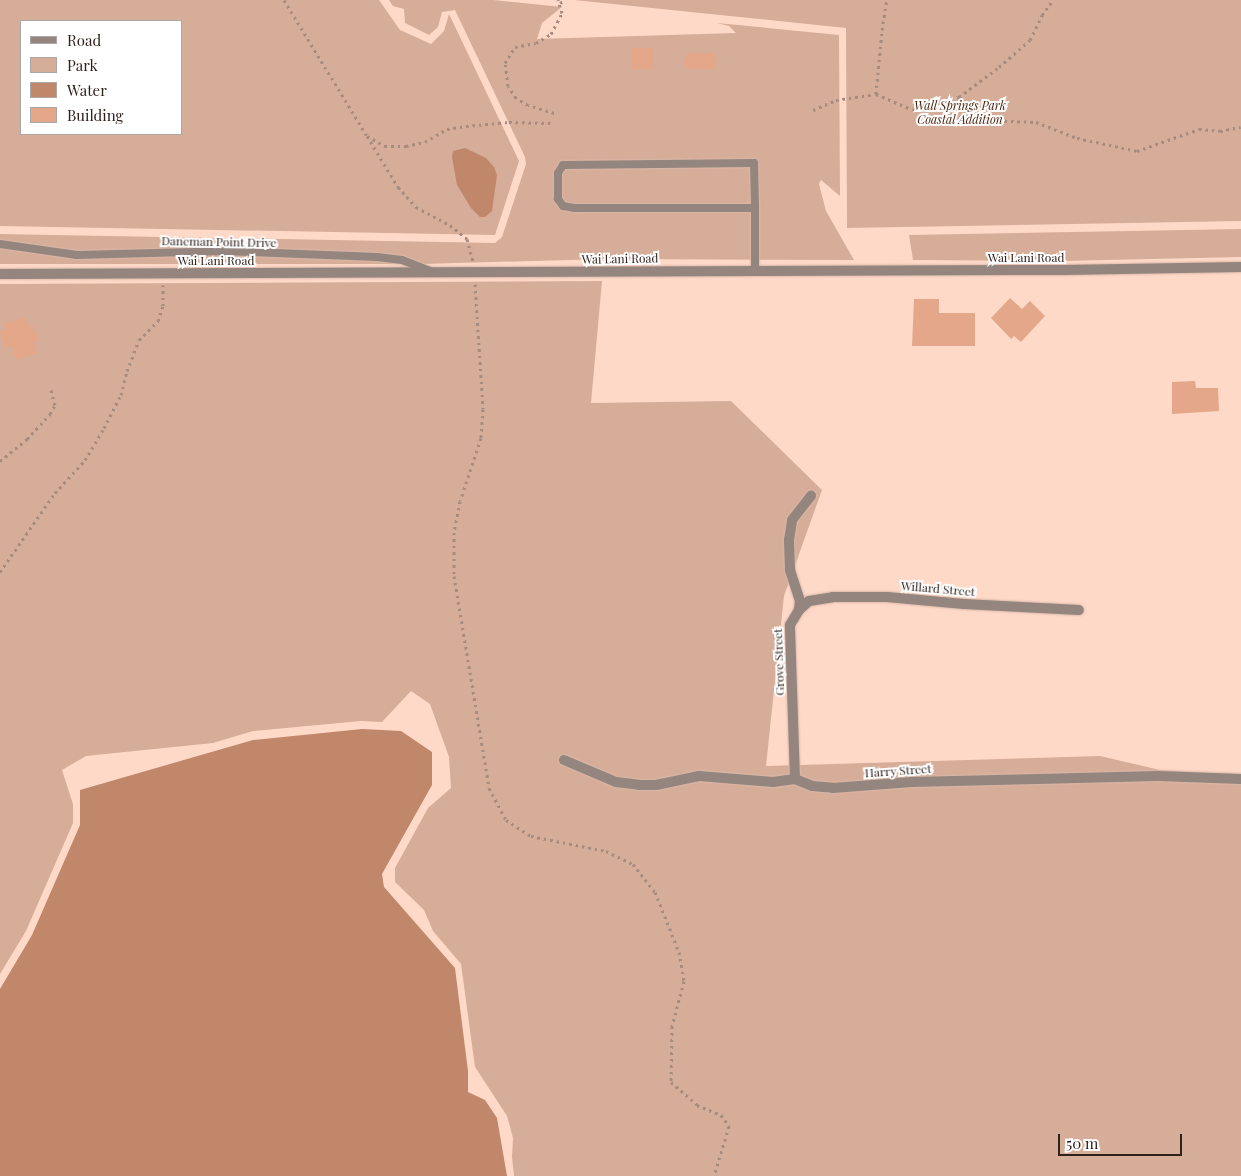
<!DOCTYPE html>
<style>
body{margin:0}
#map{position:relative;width:1241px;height:1176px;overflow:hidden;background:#ffd9c8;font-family:"Playfair Display",serif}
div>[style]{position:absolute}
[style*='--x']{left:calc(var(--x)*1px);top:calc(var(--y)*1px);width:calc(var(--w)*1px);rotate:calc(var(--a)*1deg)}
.green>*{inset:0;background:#d6ad98}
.water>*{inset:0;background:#c1876a}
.building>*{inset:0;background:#e4a789;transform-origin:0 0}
.path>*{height:3px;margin-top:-1.5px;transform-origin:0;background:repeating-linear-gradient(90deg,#a78b7f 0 2.5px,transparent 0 6.5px)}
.roads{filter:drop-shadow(0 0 1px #dab8a9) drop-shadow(0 0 1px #dab8a9)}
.lane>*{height:8px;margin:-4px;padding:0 4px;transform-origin:4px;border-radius:4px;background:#94857e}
.street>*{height:10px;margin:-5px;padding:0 5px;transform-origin:5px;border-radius:5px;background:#94857e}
span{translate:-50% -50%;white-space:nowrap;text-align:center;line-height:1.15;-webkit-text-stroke:4px #fff;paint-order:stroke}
.park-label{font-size:12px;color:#451f08;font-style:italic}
.street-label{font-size:12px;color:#2f211b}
.legend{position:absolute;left:20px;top:20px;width:162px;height:115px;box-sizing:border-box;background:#fff;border:1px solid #aca6a4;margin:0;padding:6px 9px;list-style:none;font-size:15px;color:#2f211b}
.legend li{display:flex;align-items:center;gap:10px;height:25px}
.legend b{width:25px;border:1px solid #aca6a4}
.scale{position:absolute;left:1058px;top:1134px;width:124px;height:22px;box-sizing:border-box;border:2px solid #2f211b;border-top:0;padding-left:6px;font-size:15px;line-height:18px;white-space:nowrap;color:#2f211b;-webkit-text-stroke:4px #fff;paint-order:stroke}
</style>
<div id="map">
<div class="green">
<i style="clip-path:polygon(evenodd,0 0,379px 0,400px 30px,431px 44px,444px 31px,449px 14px,519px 161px,495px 235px,0 226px,0 0,21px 21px,181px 21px,181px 134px,21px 134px,21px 21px)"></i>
<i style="clip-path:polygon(389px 0,493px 0,562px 7px,542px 23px,537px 39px,736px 33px,729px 26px,717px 23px,839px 35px,840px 196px,821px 180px,819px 184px,826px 211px,854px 260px,604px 259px,423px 264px,0 264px,0 234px,495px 243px,502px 237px,526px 164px,525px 157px,455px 10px,442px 12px,438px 27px,429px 35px,405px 23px,404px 9px,393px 6px)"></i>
<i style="clip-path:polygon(574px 0,1241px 0,1241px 221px,847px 228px,846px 28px)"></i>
<i style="clip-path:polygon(1241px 229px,1241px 257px,1063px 261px,913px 260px,909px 235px)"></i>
<i style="clip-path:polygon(602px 281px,591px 403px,731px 401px,822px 490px,784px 596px,766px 766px,1100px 756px,1160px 770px,1241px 775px,1241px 1176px,514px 1176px,512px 1157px,513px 1138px,507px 1116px,475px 1067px,461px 964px,433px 931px,424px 910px,395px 882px,395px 868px,428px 808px,451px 788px,449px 757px,430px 704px,411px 691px,382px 722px,361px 721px,253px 731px,213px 743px,86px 756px,62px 770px,73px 804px,73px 823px,26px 931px,0 974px,0 284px)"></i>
</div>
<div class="water">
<i style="clip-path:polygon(465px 148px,486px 158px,494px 167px,497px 175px,492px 211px,485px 217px,480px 217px,471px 208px,457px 185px,452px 157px,453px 151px)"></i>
<i style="clip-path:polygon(362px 729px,401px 731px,432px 752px,432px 785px,382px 874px,384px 887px,455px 968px,468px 1071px,468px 1092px,485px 1100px,497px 1118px,507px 1176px,0 1176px,0 989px,32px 935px,80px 825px,80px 790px,253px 740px)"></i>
</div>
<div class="building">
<i style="left:632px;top:48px;width:22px;height:21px"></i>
<i style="clip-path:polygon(687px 53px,716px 53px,715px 69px,687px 69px,684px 62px)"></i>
<i style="clip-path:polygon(1010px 298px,1022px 309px,1030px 301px,1045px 316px,1021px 342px,1014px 336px,1011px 339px,991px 318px)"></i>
<i style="clip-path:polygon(914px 299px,939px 299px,939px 313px,975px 313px,975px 346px,912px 346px)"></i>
<i style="clip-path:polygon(25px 317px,29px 328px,33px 326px,39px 341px,34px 343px,37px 353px,16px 360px,12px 346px,5px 348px,0 331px,6px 329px,4px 324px)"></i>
<i style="clip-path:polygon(1195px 381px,1196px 388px,1218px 388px,1219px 411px,1172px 414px,1172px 382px)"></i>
</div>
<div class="path">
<i style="--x:284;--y:0;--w:159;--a:58.6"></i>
<i style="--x:367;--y:136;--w:21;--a:29"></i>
<i style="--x:385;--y:146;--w:21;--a:0"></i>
<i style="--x:406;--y:146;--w:19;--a:-12"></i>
<i style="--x:425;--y:142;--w:26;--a:-31"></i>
<i style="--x:447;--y:129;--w:19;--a:-9"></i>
<i style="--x:466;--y:126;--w:43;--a:-5.3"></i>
<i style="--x:509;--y:122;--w:43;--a:1.3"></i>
<i style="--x:560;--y:3;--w:6;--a:-31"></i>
<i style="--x:876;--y:94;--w:40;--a:23.4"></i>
<i style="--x:913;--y:110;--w:48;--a:-15.8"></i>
<i style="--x:959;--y:97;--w:50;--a:-36.9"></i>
<i style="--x:999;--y:67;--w:41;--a:-41.1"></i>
<i style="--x:1030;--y:40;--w:28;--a:-64"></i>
<i style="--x:1042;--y:15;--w:19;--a:-54"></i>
<i style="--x:959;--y:97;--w:35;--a:41"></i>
<i style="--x:985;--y:120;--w:51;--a:2.2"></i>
<i style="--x:1036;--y:122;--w:44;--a:21.3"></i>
<i style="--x:1077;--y:138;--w:61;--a:12.2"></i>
<i style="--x:1137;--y:151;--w:66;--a:-19.5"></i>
<i style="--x:1199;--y:129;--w:21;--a:5"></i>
<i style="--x:1220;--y:131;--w:21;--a:-11"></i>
<i style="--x:813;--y:110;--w:25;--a:-23"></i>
<i style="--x:836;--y:100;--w:40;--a:-8.5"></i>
<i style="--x:876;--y:94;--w:64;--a:-84.6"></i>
<i style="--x:882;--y:30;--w:30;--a:-81"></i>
<i style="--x:554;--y:113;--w:27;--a:-163"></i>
<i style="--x:528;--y:105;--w:14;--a:-150"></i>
<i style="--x:516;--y:98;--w:14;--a:-124"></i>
<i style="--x:508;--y:86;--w:23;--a:-97"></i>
<i style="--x:505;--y:63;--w:19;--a:-58"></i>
<i style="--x:515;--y:47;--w:21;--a:-11"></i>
<i style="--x:536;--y:43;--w:17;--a:-31"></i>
<i style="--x:551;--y:34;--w:24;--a:-62"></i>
<i style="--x:562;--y:13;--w:14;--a:-107"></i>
<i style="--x:367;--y:136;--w:60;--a:58.7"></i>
<i style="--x:398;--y:187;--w:27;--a:48"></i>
<i style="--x:416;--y:207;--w:38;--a:28"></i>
<i style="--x:450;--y:225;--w:22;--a:39"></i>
<i style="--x:467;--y:239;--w:23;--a:75"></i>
<i style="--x:475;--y:284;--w:125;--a:86.3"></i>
<i style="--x:483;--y:409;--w:29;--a:94"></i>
<i style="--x:481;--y:438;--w:66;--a:108.4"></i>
<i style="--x:460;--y:501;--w:32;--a:101"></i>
<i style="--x:454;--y:532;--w:44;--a:90"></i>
<i style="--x:454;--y:576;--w:215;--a:80.6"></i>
<i style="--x:489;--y:788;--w:36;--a:62"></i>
<i style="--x:506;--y:820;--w:30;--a:33"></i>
<i style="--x:531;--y:836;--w:76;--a:11.3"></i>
<i style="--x:606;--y:851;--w:30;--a:26"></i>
<i style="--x:633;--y:864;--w:36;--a:52"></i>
<i style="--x:655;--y:892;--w:65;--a:68.2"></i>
<i style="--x:679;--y:952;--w:29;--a:80"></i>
<i style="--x:684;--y:981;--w:47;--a:104.9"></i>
<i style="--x:672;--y:1026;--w:56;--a:91"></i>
<i style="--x:671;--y:1082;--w:35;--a:41"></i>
<i style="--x:697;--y:1105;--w:26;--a:23"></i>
<i style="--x:721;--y:1115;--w:14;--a:54"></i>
<i style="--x:729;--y:1126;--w:52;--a:106.7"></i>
<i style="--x:0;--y:461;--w:35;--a:-39"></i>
<i style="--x:27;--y:439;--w:34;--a:-47"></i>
<i style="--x:50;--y:414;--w:10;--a:-61"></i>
<i style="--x:55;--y:405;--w:16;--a:-105"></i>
<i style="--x:0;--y:572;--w:96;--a:-55.2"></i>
<i style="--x:55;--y:493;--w:45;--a:-47.7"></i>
<i style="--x:85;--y:460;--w:37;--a:-59"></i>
<i style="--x:104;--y:428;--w:37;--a:-63"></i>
<i style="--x:121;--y:395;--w:25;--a:-76"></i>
<i style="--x:127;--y:371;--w:33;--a:-69"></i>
<i style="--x:139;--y:340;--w:27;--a:-45"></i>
<i style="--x:158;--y:321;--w:16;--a:-72"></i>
<i style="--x:163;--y:306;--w:21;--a:-90"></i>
</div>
<div class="roads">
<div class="lane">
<i style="--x:755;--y:208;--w:180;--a:180"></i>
<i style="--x:575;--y:208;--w:12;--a:-171"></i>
<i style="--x:563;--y:206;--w:9;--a:-126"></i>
<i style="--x:558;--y:199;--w:26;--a:-90"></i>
<i style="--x:558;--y:173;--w:9;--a:-58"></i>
<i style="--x:563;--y:165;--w:191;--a:-0.6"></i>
<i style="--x:754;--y:163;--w:45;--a:88.7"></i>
<i style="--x:755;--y:208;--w:62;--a:90"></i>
<i style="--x:0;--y:244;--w:78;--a:8.1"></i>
<i style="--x:77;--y:255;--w:148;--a:-1.5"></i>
<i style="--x:225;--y:251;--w:152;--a:2.3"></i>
<i style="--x:377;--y:257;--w:25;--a:7"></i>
<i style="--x:402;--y:260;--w:31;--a:21"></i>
</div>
<div class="street">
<i style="--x:0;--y:274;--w:1063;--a:-0.22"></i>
<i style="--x:1063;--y:270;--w:178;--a:-1"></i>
<i style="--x:799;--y:610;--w:13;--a:-42"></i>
<i style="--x:809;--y:601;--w:24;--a:-9"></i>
<i style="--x:833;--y:597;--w:54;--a:0"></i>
<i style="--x:887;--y:597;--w:77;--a:5.2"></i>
<i style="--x:964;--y:604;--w:115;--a:3"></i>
<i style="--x:564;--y:760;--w:56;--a:22.9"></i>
<i style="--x:616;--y:782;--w:23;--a:7"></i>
<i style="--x:639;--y:785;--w:17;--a:0"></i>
<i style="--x:656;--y:785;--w:44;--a:-11.8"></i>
<i style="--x:699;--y:776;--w:74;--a:4.6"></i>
<i style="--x:773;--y:782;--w:22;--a:-8"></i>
<i style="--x:795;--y:779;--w:18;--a:22"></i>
<i style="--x:812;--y:786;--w:21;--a:5"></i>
<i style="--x:833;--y:788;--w:79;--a:-4.3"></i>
<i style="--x:912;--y:782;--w:246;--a:-1.4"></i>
<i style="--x:1158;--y:776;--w:83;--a:2.1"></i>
<i style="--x:795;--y:779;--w:154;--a:-91.9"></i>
<i style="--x:790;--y:625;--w:17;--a:-59"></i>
<i style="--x:799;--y:610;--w:9;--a:-84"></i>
<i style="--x:800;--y:601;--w:33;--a:-108"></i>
<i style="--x:790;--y:570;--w:30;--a:-92"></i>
<i style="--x:789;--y:540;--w:20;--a:-81"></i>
<i style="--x:792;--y:520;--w:31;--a:-52"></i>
</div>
</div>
<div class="park-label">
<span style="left:960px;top:113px">Wall Springs Park<br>Coastal Addition</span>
</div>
<div class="street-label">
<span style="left:219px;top:242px;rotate:1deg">Daneman Point Drive</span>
<span style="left:1026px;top:258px">Wai Lani Road</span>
<span style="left:620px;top:259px;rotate:-1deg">Wai Lani Road</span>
<span style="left:216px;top:261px">Wai Lani Road</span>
<span style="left:938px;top:589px;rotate:5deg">Willard Street</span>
<span style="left:779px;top:662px;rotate:-92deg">Grove Street</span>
<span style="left:898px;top:771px;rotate:-4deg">Harry Street</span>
</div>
<ul class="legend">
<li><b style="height:6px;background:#94857e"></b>Road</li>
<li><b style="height:14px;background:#d6ad98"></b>Park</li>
<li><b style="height:14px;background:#c1876a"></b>Water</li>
<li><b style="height:14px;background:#e4a789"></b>Building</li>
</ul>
<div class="scale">50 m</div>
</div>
